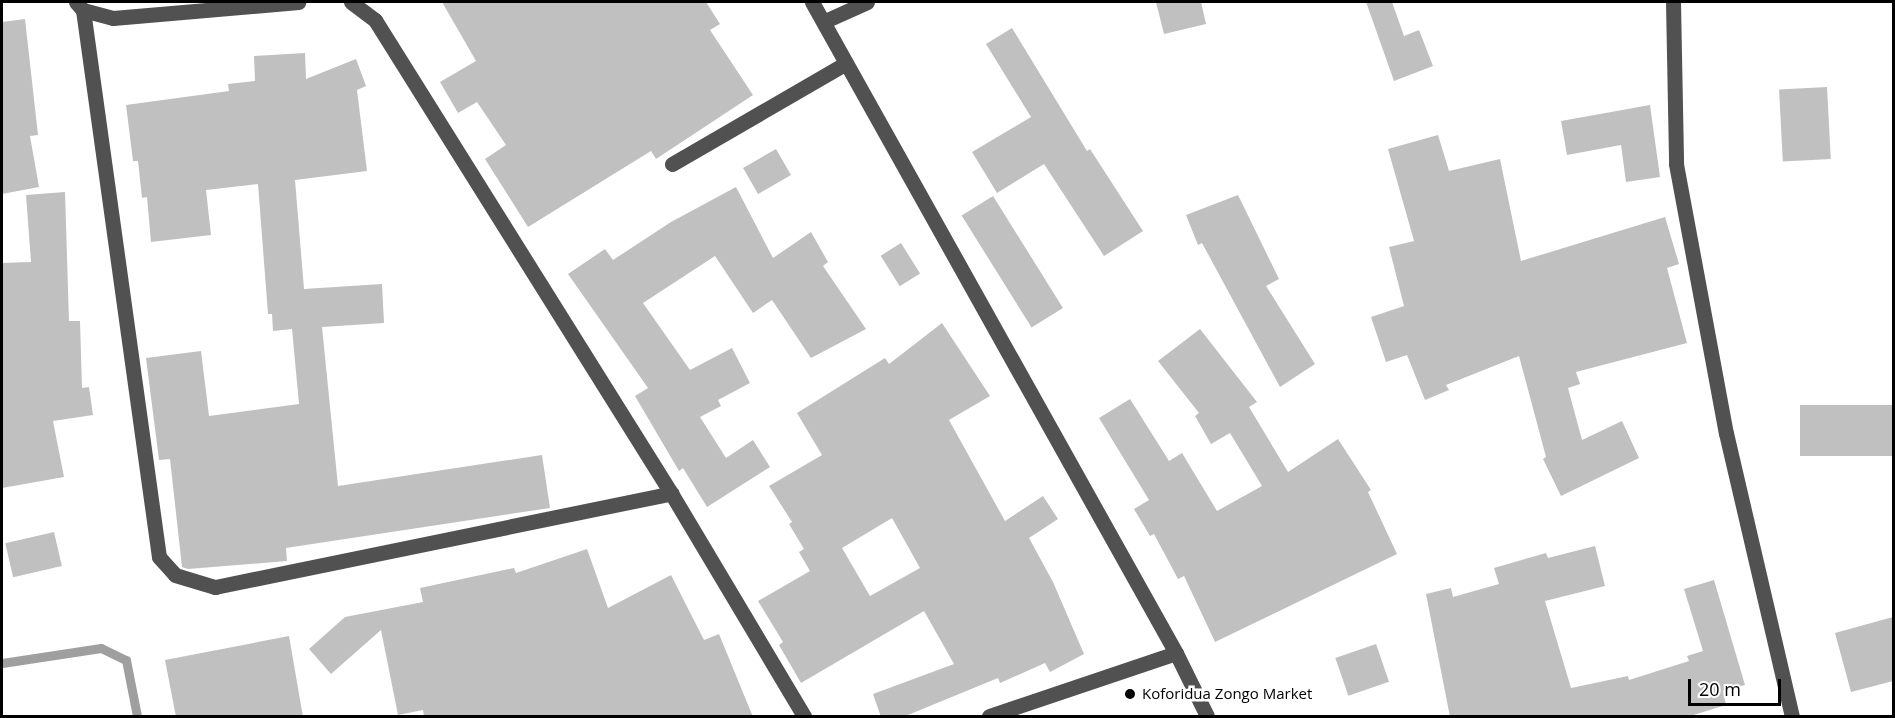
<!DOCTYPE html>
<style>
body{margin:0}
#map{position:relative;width:1895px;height:718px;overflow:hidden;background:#fff;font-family:"Open Sans",sans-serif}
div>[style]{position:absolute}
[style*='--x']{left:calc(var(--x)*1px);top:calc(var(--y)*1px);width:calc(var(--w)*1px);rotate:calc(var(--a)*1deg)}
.stream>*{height:9px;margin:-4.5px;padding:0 4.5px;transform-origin:4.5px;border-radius:4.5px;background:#9f9f9f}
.building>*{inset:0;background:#c0c0c0;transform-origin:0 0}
.minor>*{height:15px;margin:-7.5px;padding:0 7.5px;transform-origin:7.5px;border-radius:7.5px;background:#515151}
.dots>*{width:16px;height:16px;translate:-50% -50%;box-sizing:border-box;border:3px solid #fff;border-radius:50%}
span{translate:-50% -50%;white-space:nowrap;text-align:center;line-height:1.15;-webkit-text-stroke:5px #fff;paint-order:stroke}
.poi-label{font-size:15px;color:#000}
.left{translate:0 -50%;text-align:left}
.frame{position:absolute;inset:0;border:3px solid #000;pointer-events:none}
.scale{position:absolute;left:1688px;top:679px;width:93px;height:27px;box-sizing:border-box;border:3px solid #000;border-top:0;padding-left:8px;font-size:18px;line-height:21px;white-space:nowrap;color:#000;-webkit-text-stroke:4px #fff;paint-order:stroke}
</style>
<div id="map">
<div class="stream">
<i style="--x:2;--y:663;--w:100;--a:-8.6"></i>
<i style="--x:101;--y:648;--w:28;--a:26"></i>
<i style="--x:126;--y:660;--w:57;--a:78.9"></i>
</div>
<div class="building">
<i style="clip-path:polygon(442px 2px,706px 2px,720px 24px,710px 30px,753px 95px,656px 159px,651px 151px,528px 227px,485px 159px,506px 145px,477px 102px,458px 113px,440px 82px,476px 61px)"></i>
<i style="clip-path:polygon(1156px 2px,1201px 2px,1206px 24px,1164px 34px)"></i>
<i style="clip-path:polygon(1366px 2px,1392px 2px,1404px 36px,1419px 30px,1433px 66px,1394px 81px)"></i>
<i style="clip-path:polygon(25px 19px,38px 135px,30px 136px,39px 187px,2px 194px,2px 22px)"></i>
<i style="clip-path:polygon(1012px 28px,1087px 151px,1090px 149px,1143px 231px,1104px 256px,1044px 164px,997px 193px,972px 152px,1031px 117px,986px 44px)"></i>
<i style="clip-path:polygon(305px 53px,306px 79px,356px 59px,366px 86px,357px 90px,367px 171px,295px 180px,304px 289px,382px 284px,384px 323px,322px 327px,338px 486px,542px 455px,550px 508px,286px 548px,287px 561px,188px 569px,182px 567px,170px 459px,159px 460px,146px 358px,201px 351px,209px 416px,299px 404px,292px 329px,273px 331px,272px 314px,268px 314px,258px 184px,206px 190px,211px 235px,151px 242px,147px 197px,142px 198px,138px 161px,133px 161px,126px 105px,229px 91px,228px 84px,255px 81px,254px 56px)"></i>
<i style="left:1827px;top:87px;width:72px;height:48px;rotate:87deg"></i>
<i style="clip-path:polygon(1650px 105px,1660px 177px,1626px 182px,1621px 145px,1567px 155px,1561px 121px)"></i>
<i style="clip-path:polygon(1438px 135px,1449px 171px,1500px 159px,1521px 261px,1665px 217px,1679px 264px,1667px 268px,1687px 343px,1576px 372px,1580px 384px,1568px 388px,1582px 440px,1622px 421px,1639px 458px,1561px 496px,1543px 459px,1546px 457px,1519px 356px,1446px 385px,1449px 390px,1425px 400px,1407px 355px,1386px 362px,1371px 317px,1404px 306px,1389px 247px,1414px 241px,1388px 149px)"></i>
<i style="left:776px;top:149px;width:30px;height:38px;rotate:60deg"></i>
<i style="clip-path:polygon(736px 187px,773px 258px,811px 232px,828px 262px,823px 266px,866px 329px,811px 358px,772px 300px,753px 313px,715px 256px,643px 303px,690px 370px,732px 348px,750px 383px,718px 400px,721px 406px,700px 417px,726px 458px,753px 440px,770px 467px,707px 507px,683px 468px,679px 471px,635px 396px,648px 388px,568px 274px,605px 249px,613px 260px,671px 222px)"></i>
<i style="clip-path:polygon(65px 192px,69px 321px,80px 321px,82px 388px,89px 387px,93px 415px,53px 421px,64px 477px,2px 488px,2px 263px,31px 262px,26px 195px)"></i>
<i style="clip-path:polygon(1238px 195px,1279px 279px,1266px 286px,1315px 364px,1280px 387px,1202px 243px,1198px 245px,1186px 215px)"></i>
<i style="left:993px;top:196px;width:132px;height:37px;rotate:58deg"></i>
<i style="left:901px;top:243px;width:36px;height:24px;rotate:58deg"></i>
<i style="clip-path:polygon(evenodd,942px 323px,990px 396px,949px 420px,1005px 521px,1043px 496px,1058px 519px,1029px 538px,1053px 582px,1084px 654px,1050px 672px,1045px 663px,1000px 683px,998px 678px,903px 717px,881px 717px,873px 694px,954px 664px,924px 611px,801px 683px,779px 645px,783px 642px,758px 601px,810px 571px,799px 552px,804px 549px,789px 524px,792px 522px,769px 486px,822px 455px,797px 413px,885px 358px,889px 364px,942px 323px,892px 518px,920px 568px,870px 596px,842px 548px,892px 518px)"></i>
<i style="clip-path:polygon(1200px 329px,1257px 402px,1249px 407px,1288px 472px,1338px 439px,1371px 490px,1368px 492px,1397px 554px,1215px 642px,1184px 576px,1178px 579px,1154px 534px,1150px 536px,1134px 509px,1149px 500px,1099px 418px,1130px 399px,1169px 461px,1182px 453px,1217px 511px,1262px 486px,1230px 433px,1211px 444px,1195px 416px,1199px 413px,1158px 361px)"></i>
<i style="left:1893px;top:405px;width:51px;height:93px;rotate:90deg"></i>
<i style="left:54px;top:532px;width:35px;height:50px;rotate:77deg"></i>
<i style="clip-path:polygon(1595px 546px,1605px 586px,1545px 601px,1571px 688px,1628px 676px,1629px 680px,1689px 661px,1687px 656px,1703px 651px,1684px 589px,1714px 580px,1745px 685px,1723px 691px,1726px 705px,1687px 717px,1450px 717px,1426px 594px,1451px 588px,1453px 597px,1499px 584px,1494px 568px,1546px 553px,1548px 558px)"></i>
<i style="clip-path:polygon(587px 549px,608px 608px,671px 575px,704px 640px,719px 634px,753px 717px,424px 717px,423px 710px,398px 715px,381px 630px,331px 674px,309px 649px,345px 617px,423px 602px,420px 588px,514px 568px,516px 573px)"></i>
<i style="clip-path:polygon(1893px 617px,1893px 681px,1851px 692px,1835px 633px)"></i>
<i style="clip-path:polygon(289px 636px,303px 717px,176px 717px,165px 660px)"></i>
<i style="left:1376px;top:644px;width:40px;height:43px;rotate:71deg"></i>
</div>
<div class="minor">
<i style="--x:76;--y:2;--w:11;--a:49"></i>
<i style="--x:83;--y:10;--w:31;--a:15"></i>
<i style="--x:113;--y:18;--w:186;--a:-4.9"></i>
<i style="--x:351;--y:2;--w:30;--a:37"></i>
<i style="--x:375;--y:20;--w:558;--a:57.96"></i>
<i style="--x:671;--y:493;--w:260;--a:59.2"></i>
<i style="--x:812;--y:2;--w:746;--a:60.79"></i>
<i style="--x:1176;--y:653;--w:70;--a:63.8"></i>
<i style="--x:1673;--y:2;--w:162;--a:88.9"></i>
<i style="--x:1676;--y:164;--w:274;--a:79.5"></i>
<i style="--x:1726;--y:433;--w:291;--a:76.9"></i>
<i style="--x:83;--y:10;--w:552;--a:82.09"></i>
<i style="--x:159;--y:557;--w:24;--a:48"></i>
<i style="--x:175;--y:575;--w:42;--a:16.7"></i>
<i style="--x:215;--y:587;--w:466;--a:-11.6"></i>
<i style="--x:825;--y:21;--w:46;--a:-24.3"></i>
<i style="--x:672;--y:164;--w:201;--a:-30.1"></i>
<i style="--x:989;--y:716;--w:197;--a:-18.6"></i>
</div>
<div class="dots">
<i style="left:1130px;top:694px;background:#000"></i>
</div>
<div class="poi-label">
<span class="left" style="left:1142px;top:694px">Koforidua Zongo Market</span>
</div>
<div class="frame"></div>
<div class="scale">20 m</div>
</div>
